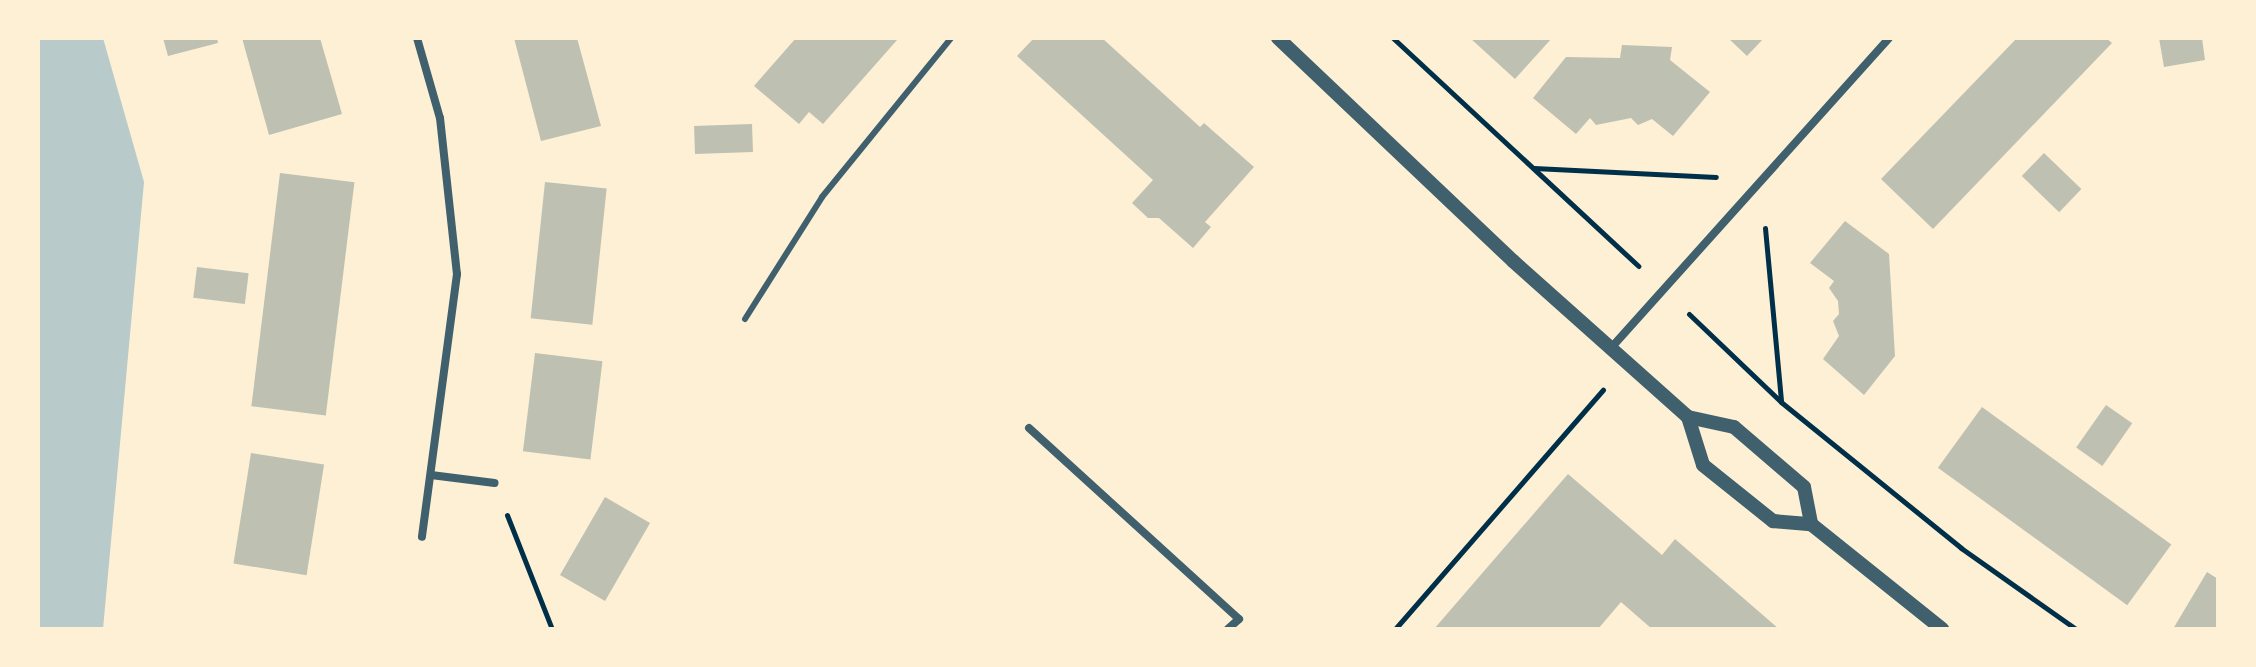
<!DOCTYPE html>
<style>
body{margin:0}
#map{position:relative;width:2256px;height:667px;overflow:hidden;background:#fdf0d5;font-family:Karla,sans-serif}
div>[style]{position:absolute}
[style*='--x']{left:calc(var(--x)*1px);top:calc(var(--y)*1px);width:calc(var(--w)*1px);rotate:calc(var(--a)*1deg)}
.green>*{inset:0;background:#b9caca}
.building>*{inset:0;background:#bec0b2;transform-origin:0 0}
.path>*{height:5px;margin:-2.5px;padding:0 2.5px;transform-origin:2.5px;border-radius:2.5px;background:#003049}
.service>*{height:6px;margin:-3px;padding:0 3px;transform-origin:3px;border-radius:3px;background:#3f606c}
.minor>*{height:8px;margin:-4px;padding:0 4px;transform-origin:4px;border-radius:4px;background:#3f606c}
.tertiary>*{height:14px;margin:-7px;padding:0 7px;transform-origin:7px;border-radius:7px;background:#3f606c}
span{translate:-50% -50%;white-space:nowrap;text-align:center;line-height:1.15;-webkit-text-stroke:6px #fdf0d5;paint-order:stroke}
.frame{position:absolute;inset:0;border:40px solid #fdf0d5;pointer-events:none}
</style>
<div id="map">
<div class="green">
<i style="clip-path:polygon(38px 38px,103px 38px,144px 182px,103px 629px,38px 629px)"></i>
</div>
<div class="building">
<i style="clip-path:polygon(163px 38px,217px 38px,218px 43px,168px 56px)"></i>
<i style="clip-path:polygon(242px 38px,320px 38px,342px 114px,269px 135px)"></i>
<i style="clip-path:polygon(514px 38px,577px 38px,601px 126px,541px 141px)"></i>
<i style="clip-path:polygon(796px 38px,889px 38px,897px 40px,823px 124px,809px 112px,799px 124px,754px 86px)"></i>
<i style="clip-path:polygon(1034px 38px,1102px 38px,1200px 127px,1204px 123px,1254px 167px,1205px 222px,1211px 227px,1193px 248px,1159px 218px,1148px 218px,1132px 203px,1153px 180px,1017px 56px)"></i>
<i style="clip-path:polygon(1470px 38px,1552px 38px,1515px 79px)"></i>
<i style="clip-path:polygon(1728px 38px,1764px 38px,1747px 56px)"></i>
<i style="clip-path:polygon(2017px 38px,2106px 38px,2112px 43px,1933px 229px,1881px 179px)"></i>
<i style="clip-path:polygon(2159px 38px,2202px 38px,2205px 60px,2164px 67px)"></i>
<i style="clip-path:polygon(1622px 45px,1672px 47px,1670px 60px,1710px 92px,1673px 136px,1652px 119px,1638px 125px,1631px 118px,1596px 125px,1590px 118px,1576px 134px,1533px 98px,1566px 57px,1620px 58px)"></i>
<i style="left:752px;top:124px;width:28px;height:58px;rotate:88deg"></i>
<i style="left:2044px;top:153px;width:52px;height:32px;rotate:44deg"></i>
<i style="left:280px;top:173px;width:75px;height:235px;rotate:7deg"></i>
<i style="left:545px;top:182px;width:62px;height:137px;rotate:6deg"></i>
<i style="clip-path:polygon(1845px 221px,1889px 254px,1895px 356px,1864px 395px,1823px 359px,1839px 336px,1833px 321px,1839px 314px,1838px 301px,1829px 288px,1834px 281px,1810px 263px)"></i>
<i style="left:197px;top:267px;width:52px;height:31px;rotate:7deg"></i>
<i style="left:535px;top:353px;width:68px;height:99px;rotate:7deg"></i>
<i style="left:2106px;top:405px;width:32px;height:52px;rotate:35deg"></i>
<i style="left:1982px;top:407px;width:234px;height:75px;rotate:36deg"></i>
<i style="left:251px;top:453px;width:74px;height:112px;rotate:9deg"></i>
<i style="clip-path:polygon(1568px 474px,1662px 555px,1675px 539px,1779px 629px,1652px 629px,1621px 602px,1598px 629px,1434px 629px)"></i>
<i style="left:605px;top:497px;width:52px;height:90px;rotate:30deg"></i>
<i style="clip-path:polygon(2207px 572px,2218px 579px,2218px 629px,2173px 629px)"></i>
</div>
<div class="path">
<i style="--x:1393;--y:38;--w:335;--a:42.9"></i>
<i style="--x:1534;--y:168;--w:182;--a:2.8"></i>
<i style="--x:1765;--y:228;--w:174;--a:84.7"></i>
<i style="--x:1689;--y:314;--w:127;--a:43.7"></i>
<i style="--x:1781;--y:402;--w:232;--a:39"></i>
<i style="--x:1961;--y:548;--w:141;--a:35.2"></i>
<i style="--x:507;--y:515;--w:123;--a:68.5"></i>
<i style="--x:1395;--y:629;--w:317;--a:-49"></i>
</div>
<div class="service">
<i style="--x:745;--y:319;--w:144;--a:-57.7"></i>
<i style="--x:822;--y:197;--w:205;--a:-50.9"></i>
</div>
<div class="minor">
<i style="--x:417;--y:38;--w:83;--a:74"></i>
<i style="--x:440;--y:118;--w:157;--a:83.8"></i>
<i style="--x:457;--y:274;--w:265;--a:97.6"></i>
<i style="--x:1611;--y:348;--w:416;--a:-48.1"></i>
<i style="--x:1029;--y:428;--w:284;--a:42.3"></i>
<i style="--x:1239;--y:619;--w:15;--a:138"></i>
<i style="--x:431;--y:475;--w:64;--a:7.1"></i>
</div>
<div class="tertiary">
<i style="--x:1278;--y:38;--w:324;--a:43.5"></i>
<i style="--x:1513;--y:261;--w:234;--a:41.7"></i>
<i style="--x:1688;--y:417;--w:50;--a:72.6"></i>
<i style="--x:1703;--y:465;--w:90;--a:38.7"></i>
<i style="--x:1773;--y:521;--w:38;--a:5"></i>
<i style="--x:1811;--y:524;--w:168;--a:38.7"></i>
<i style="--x:1688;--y:417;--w:47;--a:12.3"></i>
<i style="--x:1734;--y:427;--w:92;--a:40.6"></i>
<i style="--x:1804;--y:487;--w:38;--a:79"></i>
</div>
<div class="frame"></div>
</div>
